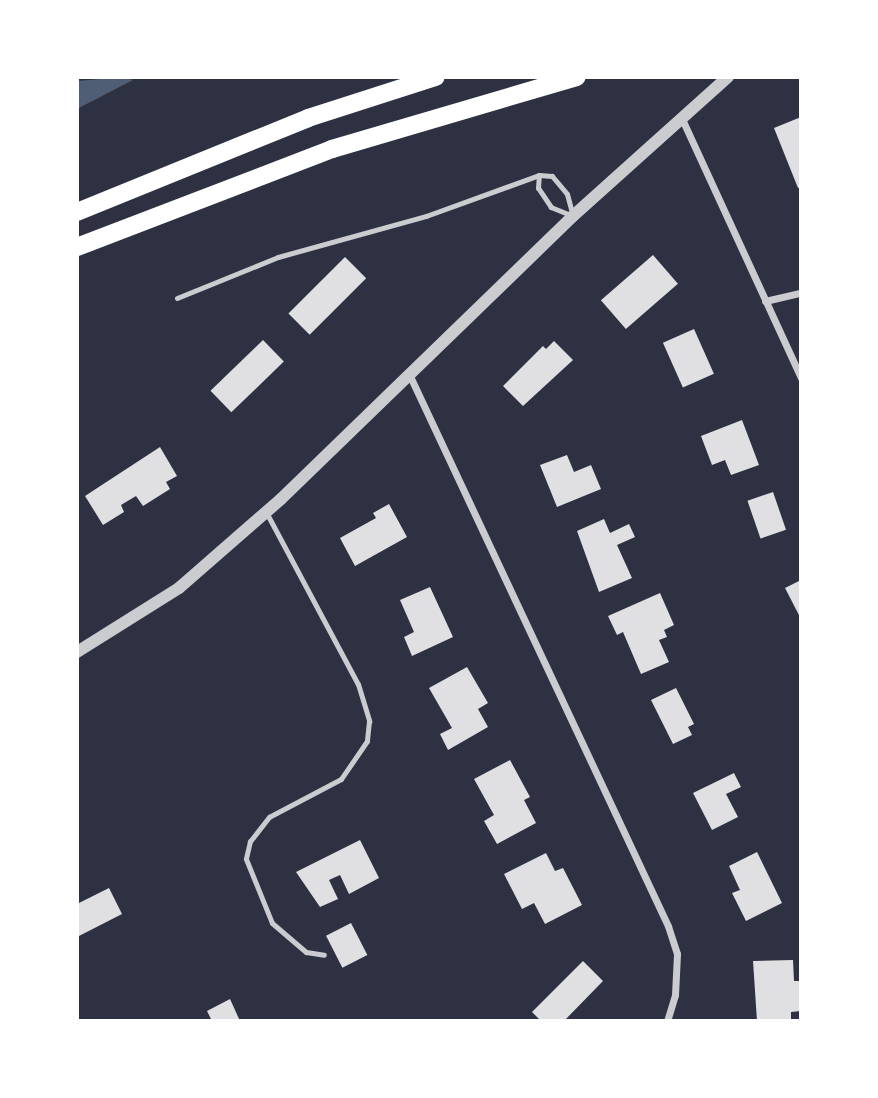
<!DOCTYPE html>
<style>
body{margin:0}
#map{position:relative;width:878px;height:1098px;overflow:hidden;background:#2d3142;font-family:Poppins,sans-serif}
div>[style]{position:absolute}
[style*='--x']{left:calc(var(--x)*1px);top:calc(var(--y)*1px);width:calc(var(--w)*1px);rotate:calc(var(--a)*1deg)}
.water>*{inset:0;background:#4f5d75}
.building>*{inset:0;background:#e0e0e3;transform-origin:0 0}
.service>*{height:5px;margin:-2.5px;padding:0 2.5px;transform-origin:2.5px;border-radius:2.5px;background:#caccd0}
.minor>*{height:7px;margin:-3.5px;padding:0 3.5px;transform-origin:3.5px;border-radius:3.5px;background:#caccd0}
.tertiary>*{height:12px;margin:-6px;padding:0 6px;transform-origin:6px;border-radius:6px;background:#caccd0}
.primary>*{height:18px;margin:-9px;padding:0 9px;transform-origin:9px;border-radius:9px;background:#fff}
span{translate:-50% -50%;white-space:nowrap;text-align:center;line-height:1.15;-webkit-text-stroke:5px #fff;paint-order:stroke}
.frame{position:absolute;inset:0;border:79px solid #fff;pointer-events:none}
</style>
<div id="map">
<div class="water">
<i style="clip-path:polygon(123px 77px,133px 80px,77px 109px,77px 81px)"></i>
</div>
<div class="building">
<i style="clip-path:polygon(801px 117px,801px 187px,798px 188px,774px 128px)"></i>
<i style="left:653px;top:255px;width:38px;height:69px;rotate:49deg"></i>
<i style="left:345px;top:257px;width:30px;height:80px;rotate:45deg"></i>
<i style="left:694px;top:329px;width:49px;height:34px;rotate:66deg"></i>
<i style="left:263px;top:340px;width:30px;height:73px;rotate:46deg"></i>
<i style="clip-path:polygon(554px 341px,573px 360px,523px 406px,503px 386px,543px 346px,546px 349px)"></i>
<i style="clip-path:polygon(742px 420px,759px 465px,731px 475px,725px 460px,712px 465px,701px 436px)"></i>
<i style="clip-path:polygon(160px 447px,177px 476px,166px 482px,170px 489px,143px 506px,136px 496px,121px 505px,124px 512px,103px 525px,85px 496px)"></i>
<i style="clip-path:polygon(567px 455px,574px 472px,591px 465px,601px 489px,557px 507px,540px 465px)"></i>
<i style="left:773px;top:492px;width:40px;height:27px;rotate:71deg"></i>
<i style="clip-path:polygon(389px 504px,407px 537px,355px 566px,340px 538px,376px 518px,373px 513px)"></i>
<i style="clip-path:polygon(604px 519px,610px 533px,629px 524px,635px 537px,617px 545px,632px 578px,599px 592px,577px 531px)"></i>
<i style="clip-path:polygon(801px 580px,801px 619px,785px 588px)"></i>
<i style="clip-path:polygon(430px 587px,453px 637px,412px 656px,404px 637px,414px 632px,400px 600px)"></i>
<i style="clip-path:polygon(660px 593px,674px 625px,664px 630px,667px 637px,659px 640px,669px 662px,641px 674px,623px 632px,617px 635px,608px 616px)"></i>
<i style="clip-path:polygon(467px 667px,488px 703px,478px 709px,488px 727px,448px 750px,440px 734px,452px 728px,429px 688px)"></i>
<i style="clip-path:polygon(676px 688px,694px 724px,688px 727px,692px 735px,673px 744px,651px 700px)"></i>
<i style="clip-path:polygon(510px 760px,530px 797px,524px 800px,536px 823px,497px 844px,484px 821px,494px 815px,474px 779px)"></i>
<i style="clip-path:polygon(734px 773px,741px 787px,726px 794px,738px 817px,712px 830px,693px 793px)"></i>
<i style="clip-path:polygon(360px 840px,379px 878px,349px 894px,340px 875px,329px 880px,338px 899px,320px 907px,296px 872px)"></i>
<i style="clip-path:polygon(757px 852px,782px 903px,746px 921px,732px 893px,740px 890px,729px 866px)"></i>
<i style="clip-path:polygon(546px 853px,555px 871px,563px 868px,582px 905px,545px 924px,534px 903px,522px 909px,504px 874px)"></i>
<i style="clip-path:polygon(109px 888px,122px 914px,77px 937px,77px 904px)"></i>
<i style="left:351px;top:923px;width:36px;height:28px;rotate:63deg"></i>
<i style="clip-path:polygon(793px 960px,794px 981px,801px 981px,801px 1011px,791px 1012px,791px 1021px,757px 1021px,753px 961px)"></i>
<i style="clip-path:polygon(583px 961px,603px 981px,564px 1021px,541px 1021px,532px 1012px)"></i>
<i style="clip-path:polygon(230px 999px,240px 1021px,212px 1021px,207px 1011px)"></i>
</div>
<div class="service">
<i style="--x:539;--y:175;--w:13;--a:4"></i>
<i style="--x:552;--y:176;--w:23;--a:50"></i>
<i style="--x:567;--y:194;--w:23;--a:75"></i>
<i style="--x:573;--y:216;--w:24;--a:-158"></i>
<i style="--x:551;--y:207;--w:23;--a:-124"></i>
<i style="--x:538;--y:188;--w:13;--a:-86"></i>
<i style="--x:177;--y:298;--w:109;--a:-22.1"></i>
<i style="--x:278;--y:257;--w:154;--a:-15.5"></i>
<i style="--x:426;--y:216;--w:120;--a:-19.9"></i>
<i style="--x:266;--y:512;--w:195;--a:61.9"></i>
<i style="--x:358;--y:684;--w:39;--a:73"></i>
<i style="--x:369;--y:721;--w:20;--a:96"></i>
<i style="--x:367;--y:741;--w:46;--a:124.4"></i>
<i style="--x:341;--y:779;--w:81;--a:152.2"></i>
<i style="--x:269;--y:817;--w:31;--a:128"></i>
<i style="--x:250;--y:841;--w:18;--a:103"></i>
<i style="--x:246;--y:859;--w:69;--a:67.9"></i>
<i style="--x:272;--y:923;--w:45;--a:40.5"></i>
<i style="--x:306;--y:952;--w:18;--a:9"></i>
</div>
<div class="minor">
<i style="--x:682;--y:119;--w:285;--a:65.3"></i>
<i style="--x:765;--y:301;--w:37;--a:-13"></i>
<i style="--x:409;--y:374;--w:610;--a:64.86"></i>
<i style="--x:668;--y:926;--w:29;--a:72"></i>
<i style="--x:677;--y:954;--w:41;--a:92.8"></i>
<i style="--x:675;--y:995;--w:27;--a:107"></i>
</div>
<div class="tertiary">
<i style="--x:77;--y:652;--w:120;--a:-32.1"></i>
<i style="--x:179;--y:588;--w:135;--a:-41.1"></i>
<i style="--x:281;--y:499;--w:407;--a:-44.1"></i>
<i style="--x:573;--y:216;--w:208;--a:-41.9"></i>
</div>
<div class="primary">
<i style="--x:77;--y:212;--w:249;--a:-22.1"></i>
<i style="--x:308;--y:118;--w:134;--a:-17.8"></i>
<i style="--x:77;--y:247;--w:273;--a:-21"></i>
<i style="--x:332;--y:149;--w:255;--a:-16.4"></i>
</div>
<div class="frame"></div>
</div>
